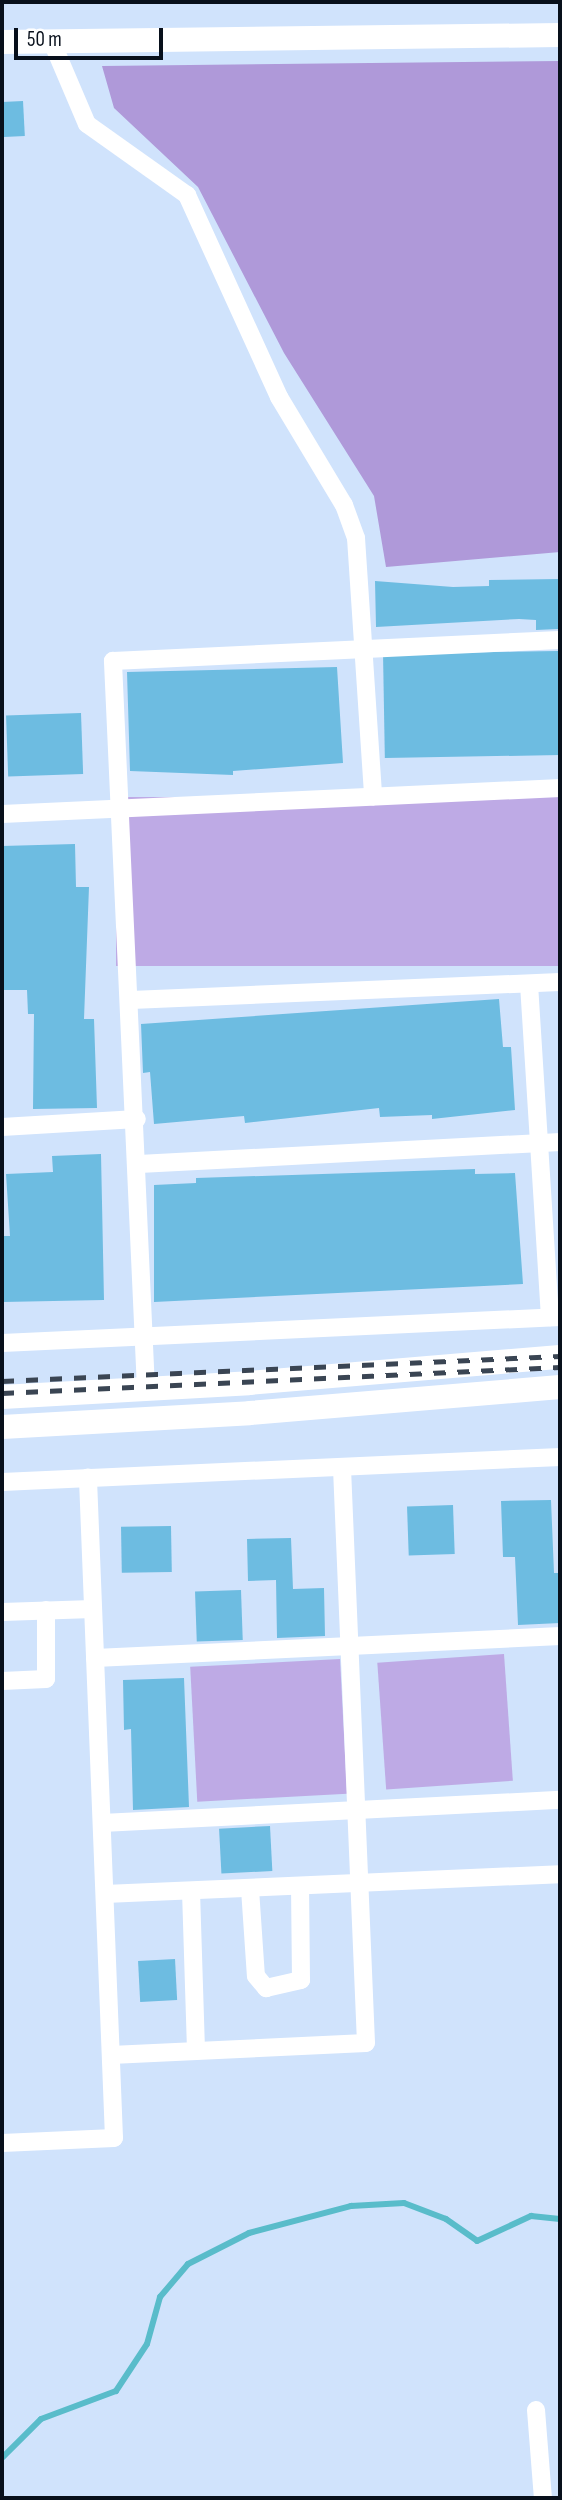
<!DOCTYPE html>
<style>
body{margin:0}
#map{position:relative;width:562px;height:2500px;overflow:hidden;background:#d0e3fc;font-family:"Sofia Sans Condensed",sans-serif}
div>[style]{position:absolute}
[style*='--x']{left:calc(var(--x)*1px);top:calc(var(--y)*1px);width:calc(var(--w)*1px);rotate:calc(var(--a)*1deg)}
.green>*{inset:0;background:#beaae5;transform-origin:0 0}
.forest>*{inset:0;background:#af99d9}
.stream>*{height:6px;margin:-3px;padding:0 3px;transform-origin:3px;border-radius:3px;background:#59bcca}
.building>*{inset:0;background:#6dbce1;transform-origin:0 0}
.minor>*{height:18px;margin:-9px;padding:0 9px;transform-origin:9px;border-radius:9px;background:#fff}
.secondary>*{height:24px;margin:-12px;padding:0 12px;transform-origin:12px;border-radius:12px;background:#fff}
.rail>*{height:5px;margin-top:-2.5px;transform-origin:0;background:repeating-linear-gradient(90deg,#3a4553 0 12px,transparent 0 24px)}
span{translate:-50% -50%;white-space:nowrap;text-align:center;line-height:1.15;-webkit-text-stroke:6px #fff;paint-order:stroke}
.frame{position:absolute;inset:0;border:4px solid #08101b;pointer-events:none}
.scale{position:absolute;left:14px;top:28px;width:149px;height:32px;box-sizing:border-box;border:4px solid #08101b;border-top:0;padding-left:9px;font-size:21px;line-height:24px;white-space:nowrap;color:#08101b;-webkit-text-stroke:5px #fff;paint-order:stroke}
</style>
<div id="map">
<div class="green">
<i style="left:560px;top:797px;width:169px;height:444px;rotate:90deg"></i>
<i style="left:504px;top:1654px;width:127px;height:127px;rotate:86deg"></i>
<i style="left:340px;top:1659px;width:135px;height:150px;rotate:87deg"></i>
</div>
<div class="forest">
<i style="clip-path:polygon(560px 61px,560px 552px,386px 567px,374px 496px,284px 353px,198px 187px,114px 108px,102px 66px)"></i>
</div>
<div class="stream">
<i style="--x:2;--y:2458;--w:55;--a:-45"></i>
<i style="--x:41;--y:2419;--w:80;--a:-20.5"></i>
<i style="--x:116;--y:2391;--w:56;--a:-56.6"></i>
<i style="--x:147;--y:2344;--w:49;--a:-74.5"></i>
<i style="--x:160;--y:2297;--w:43;--a:-49.7"></i>
<i style="--x:188;--y:2264;--w:68;--a:-26.9"></i>
<i style="--x:249;--y:2233;--w:106;--a:-14.8"></i>
<i style="--x:351;--y:2206;--w:53;--a:-3.2"></i>
<i style="--x:404;--y:2203;--w:45;--a:20.9"></i>
<i style="--x:446;--y:2219;--w:38;--a:35"></i>
<i style="--x:477;--y:2241;--w:60;--a:-24.8"></i>
<i style="--x:531;--y:2216;--w:29;--a:6"></i>
</div>
<div class="building">
<i style="left:23px;top:101px;width:35px;height:21px;rotate:87deg"></i>
<i style="clip-path:polygon(560px 579px,558px 629px,536px 630px,536px 620px,519px 619px,376px 627px,375px 581px,453px 587px,489px 586px,489px 580px)"></i>
<i style="left:558px;top:651px;width:104px;height:175px;rotate:89deg"></i>
<i style="clip-path:polygon(337px 667px,343px 763px,233px 771px,233px 775px,130px 771px,127px 672px)"></i>
<i style="left:81px;top:713px;width:61px;height:75px;rotate:88deg"></i>
<i style="clip-path:polygon(75px 844px,76px 887px,89px 887px,84px 1019px,94px 1019px,97px 1108px,33px 1109px,34px 1014px,28px 1014px,27px 990px,2px 990px,2px 846px)"></i>
<i style="clip-path:polygon(499px 999px,503px 1047px,511px 1047px,515px 1110px,432px 1119px,432px 1115px,380px 1117px,379px 1108px,245px 1123px,244px 1116px,154px 1124px,150px 1072px,143px 1073px,141px 1024px)"></i>
<i style="clip-path:polygon(101px 1154px,104px 1300px,3px 1302px,2px 1236px,10px 1236px,6px 1174px,53px 1172px,52px 1156px)"></i>
<i style="clip-path:polygon(475px 1169px,475px 1174px,515px 1173px,523px 1284px,154px 1302px,154px 1185px,196px 1183px,196px 1178px)"></i>
<i style="clip-path:polygon(551px 1500px,554px 1573px,560px 1573px,560px 1623px,518px 1625px,515px 1557px,503px 1557px,501px 1501px)"></i>
<i style="left:453px;top:1505px;width:49px;height:46px;rotate:88deg"></i>
<i style="left:171px;top:1526px;width:46px;height:50px;rotate:89deg"></i>
<i style="clip-path:polygon(291px 1538px,293px 1589px,324px 1588px,325px 1636px,277px 1638px,276px 1580px,248px 1581px,247px 1539px)"></i>
<i style="left:241px;top:1590px;width:50px;height:46px;rotate:88deg"></i>
<i style="clip-path:polygon(184px 1678px,189px 1807px,133px 1810px,131px 1729px,124px 1730px,123px 1680px)"></i>
<i style="left:270px;top:1826px;width:45px;height:51px;rotate:87deg"></i>
<i style="left:175px;top:1959px;width:41px;height:37px;rotate:87deg"></i>
</div>
<div class="minor">
<i style="--x:52;--y:42;--w:89;--a:66.9"></i>
<i style="--x:87;--y:124;--w:123;--a:35.4"></i>
<i style="--x:187;--y:195;--w:222;--a:65.5"></i>
<i style="--x:279;--y:397;--w:126;--a:59"></i>
<i style="--x:344;--y:505;--w:35;--a:70"></i>
<i style="--x:356;--y:538;--w:259;--a:86.2"></i>
<i style="--x:2;--y:814;--w:559;--a:-2.67"></i>
<i style="--x:529;--y:984;--w:334;--a:86.4"></i>
<i style="--x:131;--y:1000;--w:429;--a:-2.4"></i>
<i style="--x:2;--y:1127;--w:135;--a:-3.4"></i>
<i style="--x:139;--y:1164;--w:422;--a:-3"></i>
<i style="--x:2;--y:1343;--w:559;--a:-2.67"></i>
<i style="--x:146;--y:1389;--w:729;--a:-92.6"></i>
<i style="--x:113;--y:661;--w:447;--a:-2.7"></i>
<i style="--x:2;--y:1482;--w:559;--a:-2.57"></i>
<i style="--x:2;--y:1612;--w:91;--a:-1.9"></i>
<i style="--x:95;--y:1658;--w:466;--a:-2.7"></i>
<i style="--x:2;--y:1681;--w:44;--a:-2.6"></i>
<i style="--x:46;--y:1679;--w:69;--a:-90"></i>
<i style="--x:102;--y:1823;--w:459;--a:-2.9"></i>
<i style="--x:250;--y:1889;--w:87;--a:86.1"></i>
<i style="--x:256;--y:1976;--w:16;--a:50"></i>
<i style="--x:266;--y:1988;--w:36;--a:-13"></i>
<i style="--x:301;--y:1980;--w:92;--a:-90.6"></i>
<i style="--x:191;--y:1891;--w:160;--a:88.2"></i>
<i style="--x:105;--y:1894;--w:455;--a:-2.5"></i>
<i style="--x:111;--y:2055;--w:255;--a:-2.7"></i>
<i style="--x:366;--y:2043;--w:576;--a:-92.39"></i>
<i style="--x:2;--y:2143;--w:112;--a:-2.6"></i>
<i style="--x:114;--y:2138;--w:661;--a:-92.26"></i>
<i style="--x:536;--y:2410;--w:88;--a:85.5"></i>
</div>
<div class="secondary">
<i style="--x:2;--y:42;--w:558;--a:-0.72"></i>
<i style="--x:2;--y:1397;--w:247;--a:-3.2"></i>
<i style="--x:249;--y:1383;--w:312;--a:-4.8"></i>
<i style="--x:2;--y:1427;--w:248;--a:-3.2"></i>
<i style="--x:250;--y:1413;--w:311;--a:-4.8"></i>
</div>
<div class="rail">
<i style="--x:2;--y:1381;--w:559;--a:-2.57"></i>
<i style="--x:2;--y:1393;--w:559;--a:-2.67"></i>
</div>
<div class="frame"></div>
<div class="scale">50 m</div>
</div>
